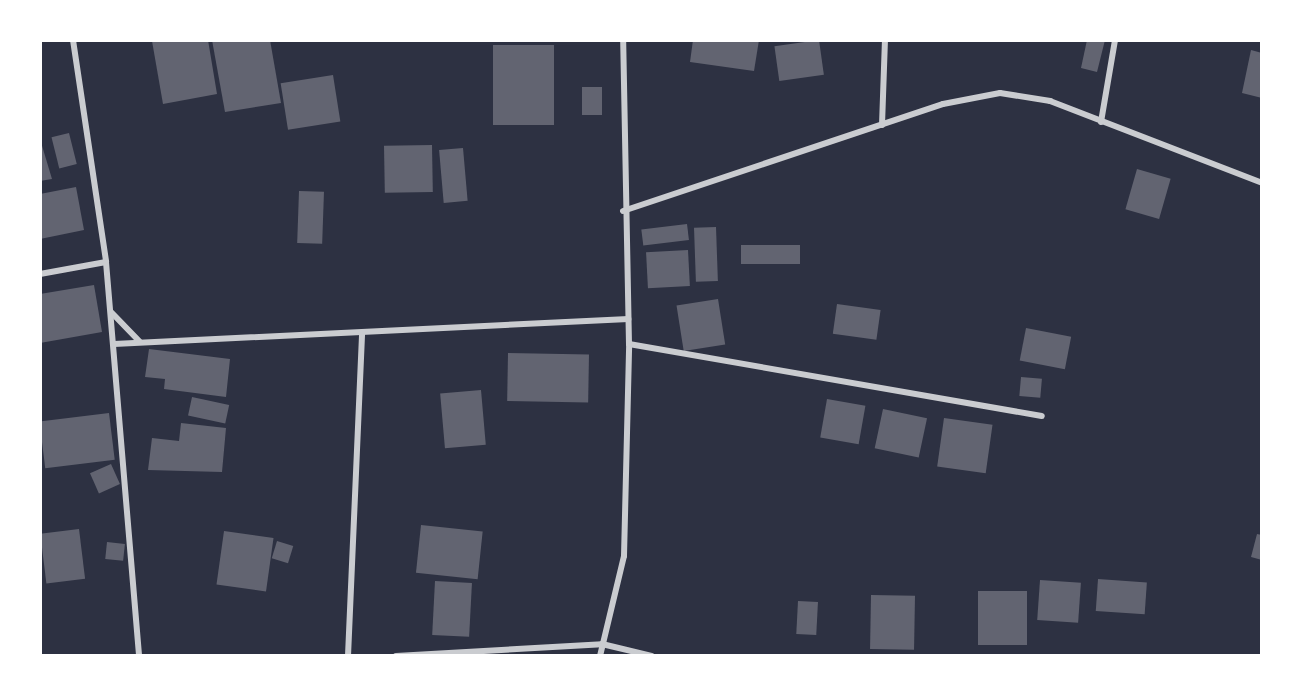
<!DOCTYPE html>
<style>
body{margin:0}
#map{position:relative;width:1302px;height:696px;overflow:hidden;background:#2d3142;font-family:Arial,sans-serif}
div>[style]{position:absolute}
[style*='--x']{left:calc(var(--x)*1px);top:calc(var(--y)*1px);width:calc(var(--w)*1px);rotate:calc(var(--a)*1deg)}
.building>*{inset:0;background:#626471;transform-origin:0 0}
.minor>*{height:6px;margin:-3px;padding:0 3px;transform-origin:3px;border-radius:3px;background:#caccd0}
span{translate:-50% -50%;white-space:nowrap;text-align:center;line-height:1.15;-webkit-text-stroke:4.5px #fff;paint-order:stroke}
.frame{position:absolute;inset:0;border:42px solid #fff;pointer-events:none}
</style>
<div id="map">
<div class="building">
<i style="clip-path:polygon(208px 40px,217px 94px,163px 104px,152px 41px)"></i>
<i style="clip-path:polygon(212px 40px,270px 40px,281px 103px,225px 112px)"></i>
<i style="clip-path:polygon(693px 40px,759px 40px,754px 71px,690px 62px)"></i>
<i style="left:819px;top:40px;width:35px;height:45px;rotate:82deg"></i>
<i style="clip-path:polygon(1087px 40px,1105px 40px,1097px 72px,1081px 68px)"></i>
<i style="left:493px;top:45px;width:61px;height:80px"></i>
<i style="clip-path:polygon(1251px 50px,1262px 53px,1262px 98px,1242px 93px)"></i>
<i style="left:333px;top:75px;width:47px;height:53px;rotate:81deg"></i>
<i style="left:602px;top:87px;width:28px;height:20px;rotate:90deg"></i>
<i style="left:69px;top:133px;width:32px;height:18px;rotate:76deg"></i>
<i style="clip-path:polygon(40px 139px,52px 179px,40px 181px)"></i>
<i style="left:432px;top:145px;width:47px;height:48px;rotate:89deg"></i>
<i style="left:463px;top:148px;width:53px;height:24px;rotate:85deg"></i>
<i style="left:1137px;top:169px;width:35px;height:42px;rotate:16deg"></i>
<i style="clip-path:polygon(76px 187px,84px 230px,40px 239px,40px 194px)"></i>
<i style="left:299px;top:191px;width:25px;height:52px;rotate:2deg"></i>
<i style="left:687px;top:224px;width:16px;height:46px;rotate:83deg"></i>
<i style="left:716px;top:227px;width:54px;height:22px;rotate:88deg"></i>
<i style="left:800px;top:245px;width:19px;height:59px;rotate:90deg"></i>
<i style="left:688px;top:250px;width:36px;height:42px;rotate:87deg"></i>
<i style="clip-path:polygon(94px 285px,102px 332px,40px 343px,40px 294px)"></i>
<i style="left:718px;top:299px;width:46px;height:42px;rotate:81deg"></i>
<i style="left:837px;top:304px;width:44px;height:30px;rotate:8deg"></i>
<i style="left:1026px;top:328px;width:46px;height:33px;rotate:11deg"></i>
<i style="clip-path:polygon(149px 349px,230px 359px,226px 397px,164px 389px,165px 379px,145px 377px)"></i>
<i style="left:508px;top:353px;width:81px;height:48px;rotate:1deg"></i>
<i style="left:1021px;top:377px;width:21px;height:19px;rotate:5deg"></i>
<i style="left:481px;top:390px;width:55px;height:41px;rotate:85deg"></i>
<i style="left:192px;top:397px;width:38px;height:19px;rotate:12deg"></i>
<i style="left:827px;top:399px;width:39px;height:39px;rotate:10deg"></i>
<i style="left:883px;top:409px;width:45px;height:40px;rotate:12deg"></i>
<i style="left:109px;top:413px;width:47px;height:70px;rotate:83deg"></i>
<i style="left:944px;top:418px;width:49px;height:49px;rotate:8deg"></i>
<i style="clip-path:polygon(181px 423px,226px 428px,222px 472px,148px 470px,152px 438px,179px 441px)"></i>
<i style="left:111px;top:464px;width:22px;height:23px;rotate:66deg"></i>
<i style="left:421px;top:525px;width:62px;height:48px;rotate:6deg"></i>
<i style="left:79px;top:529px;width:50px;height:39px;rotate:83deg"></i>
<i style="left:224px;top:531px;width:50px;height:54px;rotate:8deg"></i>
<i style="clip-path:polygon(1257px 534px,1262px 535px,1262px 560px,1251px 557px)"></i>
<i style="left:277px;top:541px;width:17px;height:18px;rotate:17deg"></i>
<i style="left:107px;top:542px;width:18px;height:17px;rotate:6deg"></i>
<i style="left:1098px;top:579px;width:49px;height:32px;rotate:4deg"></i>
<i style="left:1040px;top:580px;width:41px;height:40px;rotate:4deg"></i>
<i style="left:435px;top:581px;width:37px;height:54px;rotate:3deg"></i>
<i style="left:978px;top:591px;width:49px;height:54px"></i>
<i style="left:871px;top:595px;width:44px;height:54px;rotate:1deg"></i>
<i style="left:798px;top:601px;width:20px;height:33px;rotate:3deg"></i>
</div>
<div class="minor">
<i style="--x:73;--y:40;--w:224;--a:81.5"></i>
<i style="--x:106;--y:262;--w:395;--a:85.2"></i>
<i style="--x:1101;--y:122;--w:83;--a:-80.3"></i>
<i style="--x:882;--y:125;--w:85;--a:-88"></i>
<i style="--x:623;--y:211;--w:337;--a:-18.5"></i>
<i style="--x:943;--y:104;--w:58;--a:-10.9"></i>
<i style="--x:1000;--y:93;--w:51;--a:9.1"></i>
<i style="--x:1050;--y:101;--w:227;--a:21.1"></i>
<i style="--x:40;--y:274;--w:67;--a:-10.3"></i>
<i style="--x:112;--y:313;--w:40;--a:46"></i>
<i style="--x:114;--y:344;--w:515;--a:-2.78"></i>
<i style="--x:629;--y:344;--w:419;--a:9.9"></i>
<i style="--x:348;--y:656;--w:323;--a:-87.5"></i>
<i style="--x:396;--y:656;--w:206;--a:-3.3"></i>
<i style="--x:602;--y:644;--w:51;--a:13.5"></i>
<i style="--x:600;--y:656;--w:103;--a:-76.5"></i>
<i style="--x:624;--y:556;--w:212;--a:-88.6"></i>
<i style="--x:629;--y:344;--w:304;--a:-91.1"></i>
</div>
<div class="frame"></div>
</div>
